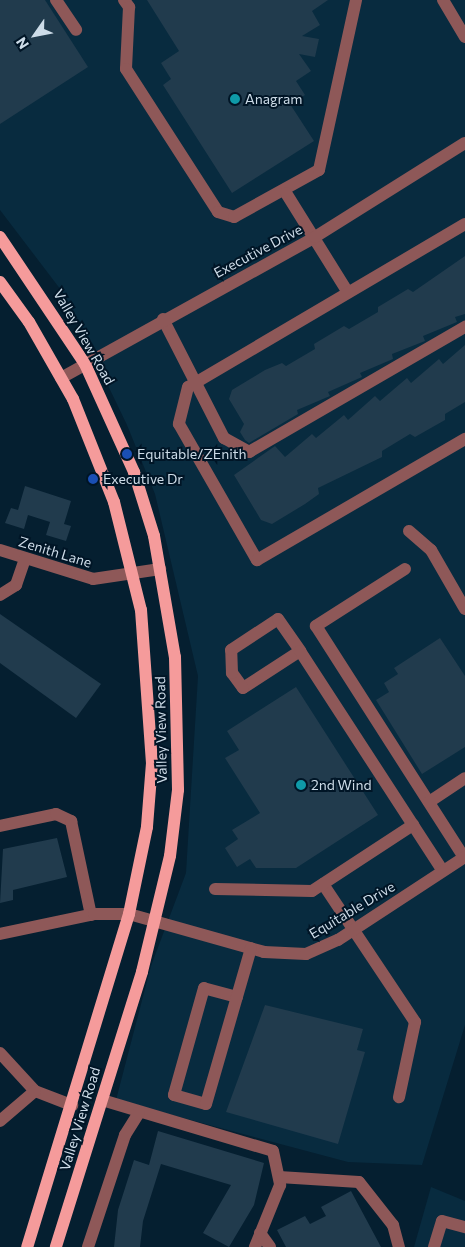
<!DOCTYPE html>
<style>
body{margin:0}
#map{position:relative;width:465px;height:1247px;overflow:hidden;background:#051f30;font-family:Commissioner,sans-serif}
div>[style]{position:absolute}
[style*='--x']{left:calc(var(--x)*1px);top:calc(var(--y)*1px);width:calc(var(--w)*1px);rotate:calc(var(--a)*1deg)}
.built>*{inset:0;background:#082b3f}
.building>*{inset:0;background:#213b4d}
.minor>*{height:12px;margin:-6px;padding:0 6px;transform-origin:6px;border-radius:6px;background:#8e5858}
.major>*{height:12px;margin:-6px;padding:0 6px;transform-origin:6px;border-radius:6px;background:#f59b9b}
.dots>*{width:14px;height:14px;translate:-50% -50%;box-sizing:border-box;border:2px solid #001526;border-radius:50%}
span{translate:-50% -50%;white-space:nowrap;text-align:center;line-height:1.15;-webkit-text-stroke:4px #001526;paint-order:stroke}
.poi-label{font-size:14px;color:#cddce8}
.left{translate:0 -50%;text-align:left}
.street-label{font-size:14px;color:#cddce8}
.north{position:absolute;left:10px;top:10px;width:50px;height:50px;-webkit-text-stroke:4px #001526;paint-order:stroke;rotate:237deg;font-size:14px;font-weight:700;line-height:20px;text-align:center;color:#cddce8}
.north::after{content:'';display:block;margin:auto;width:18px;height:22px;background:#cddce8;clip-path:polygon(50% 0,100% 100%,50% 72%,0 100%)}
</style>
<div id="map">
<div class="built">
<i style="clip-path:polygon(0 0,465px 0,465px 1025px,422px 1165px,348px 1162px,116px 1100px,151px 966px,186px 873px,198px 676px,155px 494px,127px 425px,64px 294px,0 210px)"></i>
<i style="clip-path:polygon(431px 1187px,465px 1201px,465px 1247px,414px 1247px)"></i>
</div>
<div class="building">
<i style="clip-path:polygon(0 0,45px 0,88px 67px,0 124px)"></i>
<i style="clip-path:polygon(147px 0,328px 0,312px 11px,320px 25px,302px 36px,319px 39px,315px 57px,299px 54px,311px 71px,296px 81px,305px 95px,290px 104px,314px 141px,232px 193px,163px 85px,171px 79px,161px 63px,179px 51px)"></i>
<i style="clip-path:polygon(465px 256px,465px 314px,455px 317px,457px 322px,423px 336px,425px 341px,392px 354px,393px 359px,360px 373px,362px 377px,328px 392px,330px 396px,297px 410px,298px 414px,249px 443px,245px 440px,240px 432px,244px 424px,229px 399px,232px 390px,265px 370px,282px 363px,286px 366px,315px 349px,314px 344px,344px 326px,349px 329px,378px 312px,378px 307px,408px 289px,413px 292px)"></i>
<i style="clip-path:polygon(465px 345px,465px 402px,445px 414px,445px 420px,415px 437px,410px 434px,382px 451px,382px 457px,318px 488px,319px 494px,305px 504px,272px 524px,261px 520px,234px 475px,275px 446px,285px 457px,312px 434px,316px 438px,344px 415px,348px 420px,375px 396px,380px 401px,407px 378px,411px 383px,439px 359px,443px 364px)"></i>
<i style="clip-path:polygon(25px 486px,71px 501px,64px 524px,71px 526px,66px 541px,46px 535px,50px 522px,28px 515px,24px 529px,5px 523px,11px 508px,18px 510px)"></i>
<i style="clip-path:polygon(0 614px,101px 684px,76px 718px,0 663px)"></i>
<i style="clip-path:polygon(440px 638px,465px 676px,465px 747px,422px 774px,376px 700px,389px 692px,384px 683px,398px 674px,394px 668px)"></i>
<i style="clip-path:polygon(296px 687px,378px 815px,296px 868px,256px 868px,250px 859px,237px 867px,225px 848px,238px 839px,232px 830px,260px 813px,225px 758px,239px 750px,227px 731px)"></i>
<i style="clip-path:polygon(57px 838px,67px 877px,13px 890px,13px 900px,0 903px,3px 849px)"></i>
<i style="clip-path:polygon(265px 1005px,363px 1029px,357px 1050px,365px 1052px,338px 1144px,226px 1112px)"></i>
<i style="clip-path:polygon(158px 1131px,264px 1163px,254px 1205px,229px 1247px,203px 1233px,231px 1185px,161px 1164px,143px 1221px,140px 1247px,114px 1247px,118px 1210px,134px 1160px,149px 1165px)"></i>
<i style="clip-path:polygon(351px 1191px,381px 1247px,286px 1247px,277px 1230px,305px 1216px,310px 1224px,326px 1216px,321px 1207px)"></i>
</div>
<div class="minor">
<i style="--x:56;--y:0;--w:36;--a:56"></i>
<i style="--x:124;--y:0;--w:9;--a:54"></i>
<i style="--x:129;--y:7;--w:62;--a:92.8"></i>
<i style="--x:126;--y:69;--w:170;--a:57.2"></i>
<i style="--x:218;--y:212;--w:17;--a:17"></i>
<i style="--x:234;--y:217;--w:97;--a:-28.9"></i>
<i style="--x:319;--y:170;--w:174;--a:-77.7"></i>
<i style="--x:443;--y:0;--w:43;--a:59.3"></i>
<i style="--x:286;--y:193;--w:115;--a:58.1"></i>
<i style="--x:465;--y:224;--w:321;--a:149.5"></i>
<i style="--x:188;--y:387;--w:38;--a:104"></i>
<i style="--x:179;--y:424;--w:157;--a:60.2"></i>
<i style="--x:257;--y:560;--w:241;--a:-30.2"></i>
<i style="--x:163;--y:319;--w:134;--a:62.9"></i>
<i style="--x:224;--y:438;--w:29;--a:29"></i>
<i style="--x:249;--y:452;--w:250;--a:-30.1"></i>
<i style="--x:61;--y:378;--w:291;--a:-29"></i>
<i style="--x:315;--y:237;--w:177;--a:-32.1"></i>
<i style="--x:409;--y:531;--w:29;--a:41"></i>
<i style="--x:431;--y:550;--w:68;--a:60"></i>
<i style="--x:0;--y:550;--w:97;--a:17.3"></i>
<i style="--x:93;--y:579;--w:68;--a:-8.5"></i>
<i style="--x:405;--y:569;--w:106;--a:147.4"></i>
<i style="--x:316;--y:626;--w:274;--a:57.4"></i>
<i style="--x:0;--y:595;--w:19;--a:-32"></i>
<i style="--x:16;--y:585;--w:28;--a:-71"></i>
<i style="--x:300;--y:651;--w:68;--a:147"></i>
<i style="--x:243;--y:688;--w:19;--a:-126"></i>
<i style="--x:232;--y:673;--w:23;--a:-92"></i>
<i style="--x:231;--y:650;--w:56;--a:-33.4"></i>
<i style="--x:278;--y:619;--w:39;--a:55"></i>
<i style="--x:300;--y:651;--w:262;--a:57"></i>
<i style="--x:429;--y:802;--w:43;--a:-33.7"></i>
<i style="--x:0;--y:826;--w:57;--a:-12.1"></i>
<i style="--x:56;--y:814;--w:17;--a:25"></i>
<i style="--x:71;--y:821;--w:96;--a:78"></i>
<i style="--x:323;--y:884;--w:166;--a:56.3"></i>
<i style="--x:415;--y:1022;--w:77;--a:102"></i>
<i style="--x:215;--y:889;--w:97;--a:1.2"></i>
<i style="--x:312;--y:891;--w:121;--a:-33.2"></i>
<i style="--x:0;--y:934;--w:96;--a:-12"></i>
<i style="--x:94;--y:914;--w:35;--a:0"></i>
<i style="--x:129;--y:914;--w:140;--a:15.7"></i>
<i style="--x:264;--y:952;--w:42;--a:2.7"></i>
<i style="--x:306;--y:954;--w:35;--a:-24"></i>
<i style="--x:338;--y:940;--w:152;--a:-33.2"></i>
<i style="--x:237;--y:997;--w:34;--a:-165"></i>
<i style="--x:204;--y:988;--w:111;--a:105.7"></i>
<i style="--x:174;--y:1095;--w:33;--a:16"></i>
<i style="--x:206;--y:1104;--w:162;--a:-73.9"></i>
<i style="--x:0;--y:1053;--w:52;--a:47.4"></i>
<i style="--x:35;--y:1091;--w:40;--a:21"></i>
<i style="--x:102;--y:1100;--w:178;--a:16.6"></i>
<i style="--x:273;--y:1151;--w:35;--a:78"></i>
<i style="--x:280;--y:1185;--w:67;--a:112"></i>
<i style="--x:0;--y:1121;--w:46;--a:-40.6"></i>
<i style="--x:279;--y:1177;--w:80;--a:3.6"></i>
<i style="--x:359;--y:1182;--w:55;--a:51.7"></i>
<i style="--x:393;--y:1225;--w:23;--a:75"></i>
<i style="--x:260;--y:1233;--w:17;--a:54"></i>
<i style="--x:88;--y:1247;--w:118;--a:-71.7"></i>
<i style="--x:125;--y:1135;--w:26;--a:-58"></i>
<i style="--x:434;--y:1247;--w:27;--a:-73"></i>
<i style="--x:442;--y:1221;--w:24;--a:15"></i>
</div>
<div class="major">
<i style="--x:0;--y:237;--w:153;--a:56.2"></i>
<i style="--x:85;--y:364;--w:119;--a:65.6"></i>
<i style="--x:134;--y:472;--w:67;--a:72.6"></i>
<i style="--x:154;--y:536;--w:123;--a:80.2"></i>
<i style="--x:175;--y:657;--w:133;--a:88.7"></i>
<i style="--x:178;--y:790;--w:66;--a:96.9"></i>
<i style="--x:170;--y:856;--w:119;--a:103.6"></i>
<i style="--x:142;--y:972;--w:288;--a:107.4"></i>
<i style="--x:0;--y:282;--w:49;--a:54.1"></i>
<i style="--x:29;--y:322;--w:89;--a:60.3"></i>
<i style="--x:73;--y:399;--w:111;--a:68.3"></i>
<i style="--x:114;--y:502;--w:111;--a:76"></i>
<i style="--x:141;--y:610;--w:153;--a:85.9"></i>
<i style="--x:152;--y:763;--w:64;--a:94.5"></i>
<i style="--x:147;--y:827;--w:89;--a:101.7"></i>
<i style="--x:129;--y:914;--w:348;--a:107"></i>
</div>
<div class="dots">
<i style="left:235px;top:99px;background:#0f9aa8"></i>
<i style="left:127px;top:454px;background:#1a4fb4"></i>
<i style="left:93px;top:479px;background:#1a4fb4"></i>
<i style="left:301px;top:785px;background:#0f9aa8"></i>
</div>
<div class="poi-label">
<span class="left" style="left:245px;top:99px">Anagram</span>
<span class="left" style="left:137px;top:454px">Equitable/ZEnith</span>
<span class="left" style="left:103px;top:479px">Executive Dr</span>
<span class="left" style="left:311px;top:785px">2nd Wind</span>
</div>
<div class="street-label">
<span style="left:258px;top:251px;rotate:-28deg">Executive Drive</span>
<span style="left:84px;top:337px;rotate:60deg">Valley View Road</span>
<span style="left:55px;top:552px;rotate:17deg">Zenith Lane</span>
<span style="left:161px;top:730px;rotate:-91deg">Valley View Road</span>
<span style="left:352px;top:910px;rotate:-31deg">Equitable Drive</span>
<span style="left:80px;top:1119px;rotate:-73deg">Valley View Road</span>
</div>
<div class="north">N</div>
</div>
